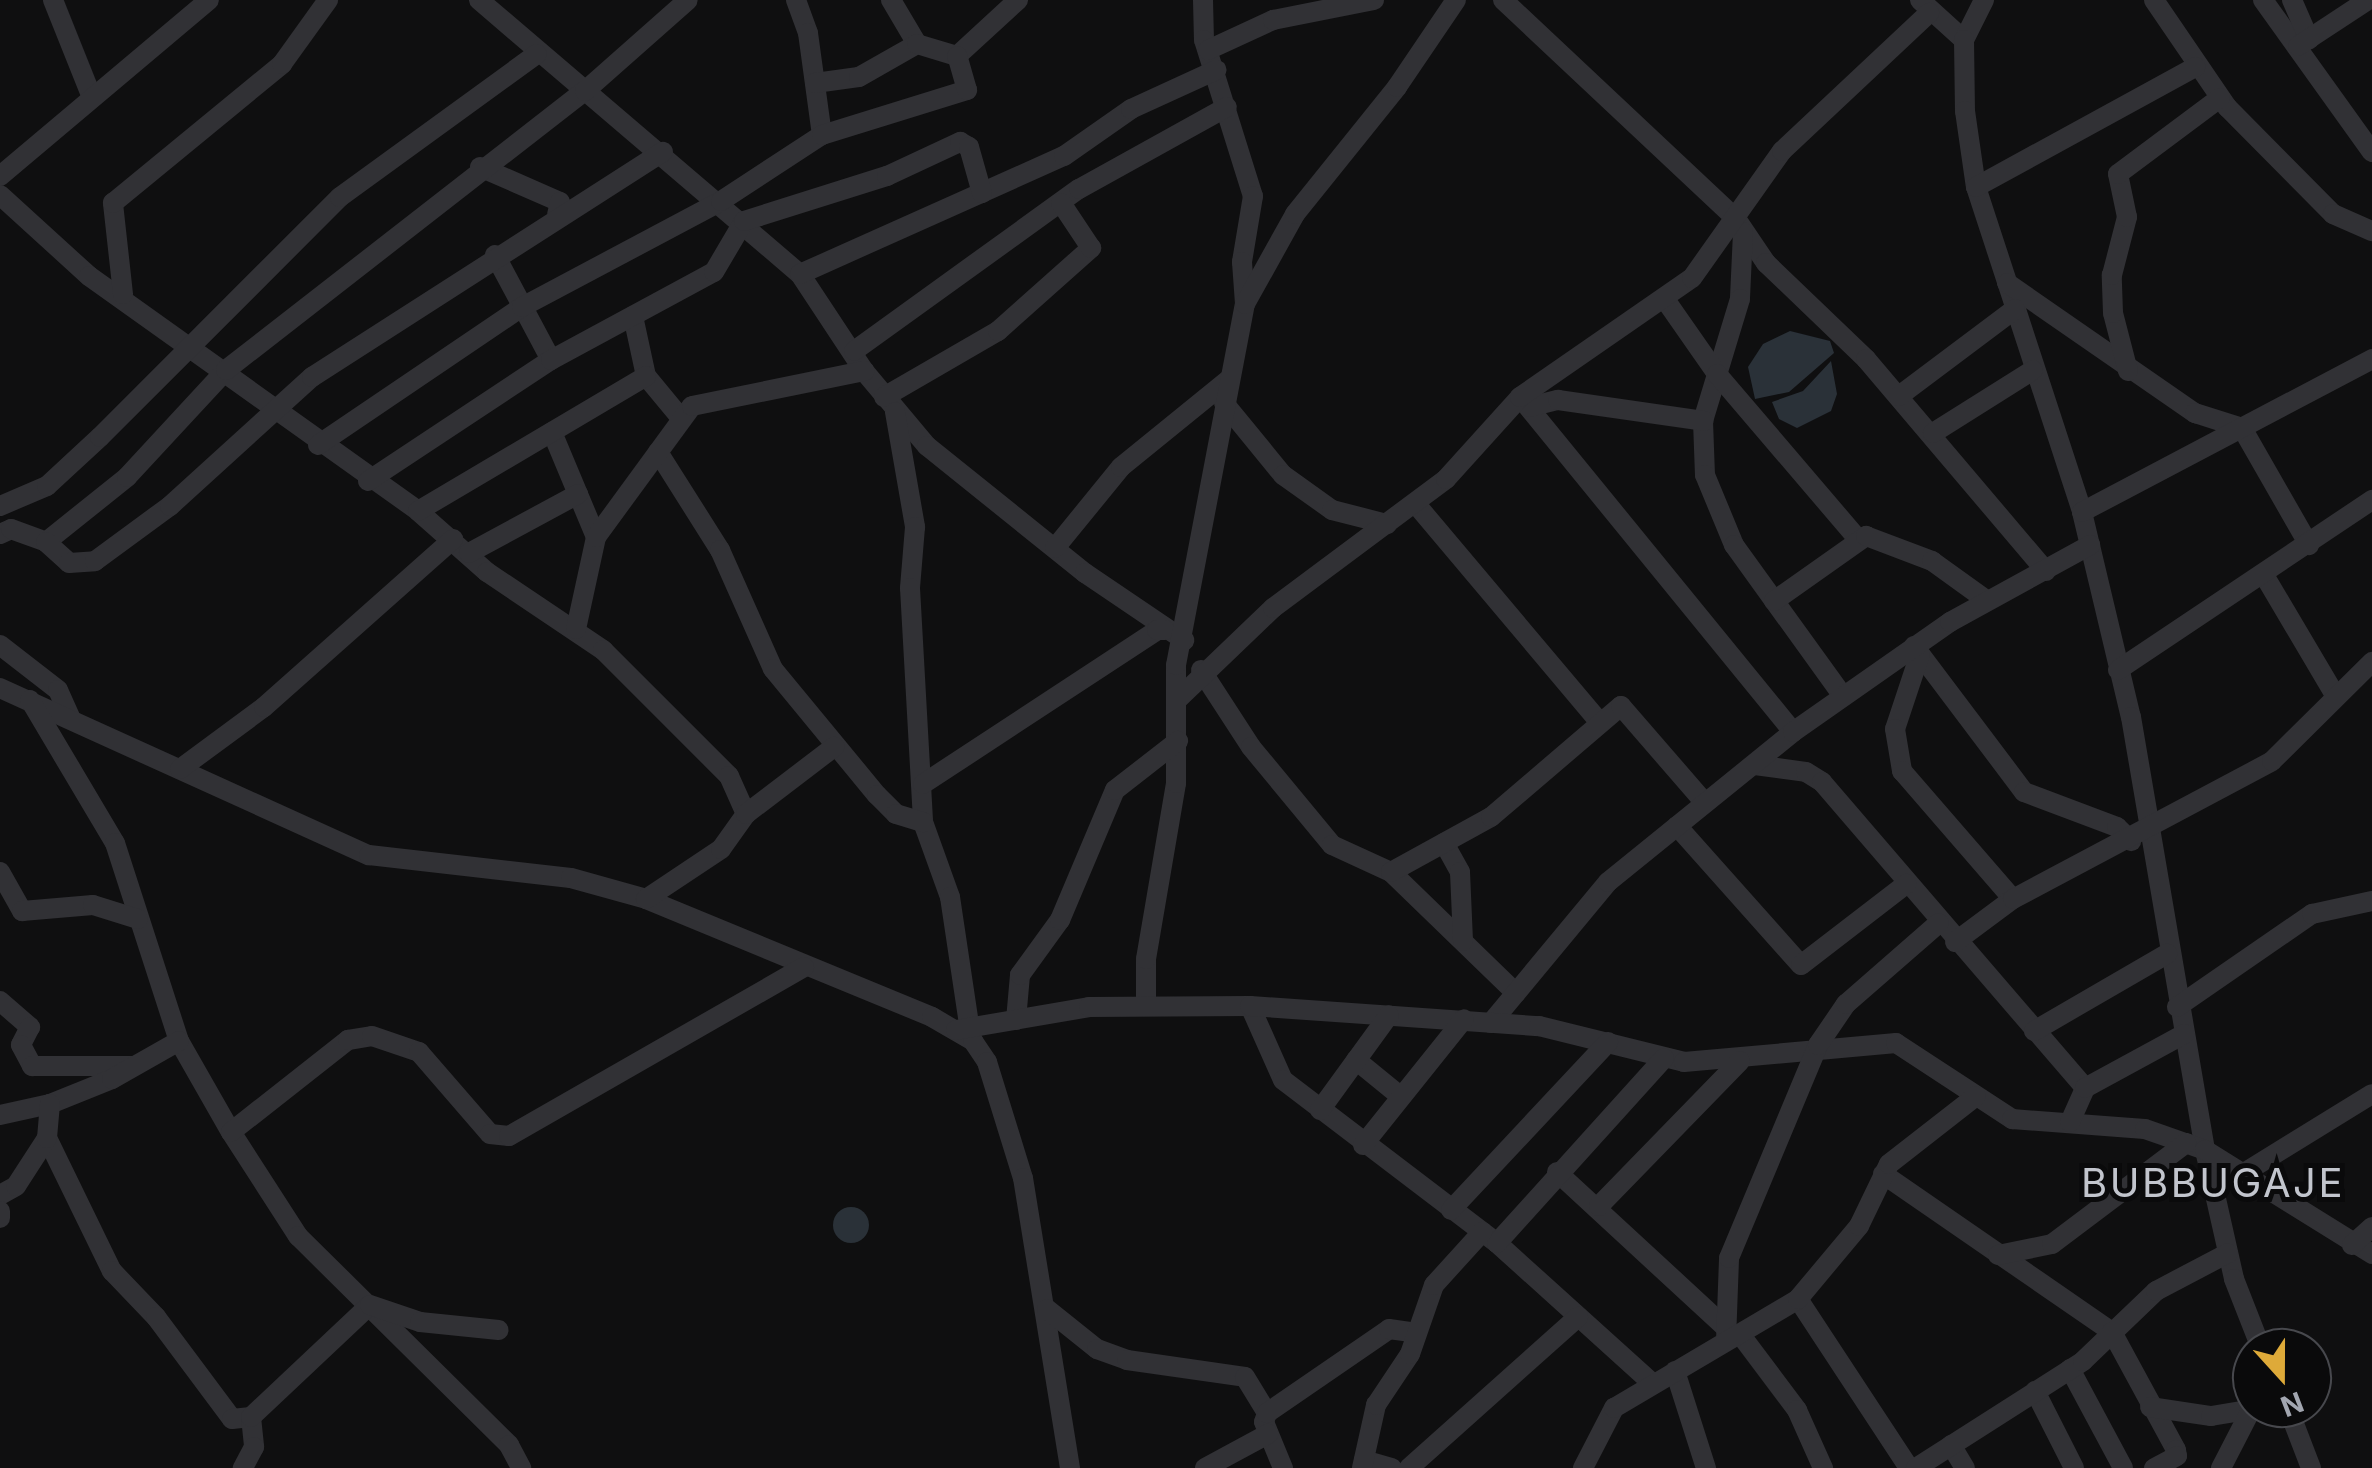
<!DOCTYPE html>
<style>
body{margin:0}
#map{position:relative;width:2372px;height:1468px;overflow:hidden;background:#0f0f10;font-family:Inter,sans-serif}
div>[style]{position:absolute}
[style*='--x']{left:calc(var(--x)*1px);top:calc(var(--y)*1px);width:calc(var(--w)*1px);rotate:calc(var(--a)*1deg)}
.water>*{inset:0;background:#2a3138}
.round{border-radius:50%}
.street>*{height:20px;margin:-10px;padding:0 10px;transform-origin:10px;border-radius:10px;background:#313135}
span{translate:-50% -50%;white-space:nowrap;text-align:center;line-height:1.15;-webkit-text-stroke:10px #0a0a0b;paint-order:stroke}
.quarter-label{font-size:40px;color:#c2c5cd;letter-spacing:2.5px}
.north{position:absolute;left:2232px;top:1328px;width:100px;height:100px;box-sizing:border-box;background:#0a0a0b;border:2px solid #47484d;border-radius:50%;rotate:159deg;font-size:28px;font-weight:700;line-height:40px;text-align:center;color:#a2a6b0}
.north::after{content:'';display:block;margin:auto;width:35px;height:45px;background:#deaa39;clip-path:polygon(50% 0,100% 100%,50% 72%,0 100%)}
</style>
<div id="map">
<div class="water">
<i style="clip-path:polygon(1790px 331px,1830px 341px,1834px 353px,1789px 392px,1755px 399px,1748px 367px,1763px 344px)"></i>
<i style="clip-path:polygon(1831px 361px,1837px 394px,1831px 411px,1797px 428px,1779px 419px,1772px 402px,1803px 391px)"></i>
<i class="round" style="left:833px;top:1207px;width:36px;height:36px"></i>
</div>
<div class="street">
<i style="--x:53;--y:0;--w:102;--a:68.2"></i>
<i style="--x:479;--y:0;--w:422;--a:40.5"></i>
<i style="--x:800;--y:274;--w:116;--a:56.6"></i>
<i style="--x:864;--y:371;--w:98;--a:50"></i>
<i style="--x:927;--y:446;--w:203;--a:38.8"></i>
<i style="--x:1085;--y:573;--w:120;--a:34.1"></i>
<i style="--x:796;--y:0;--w:35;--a:70"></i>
<i style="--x:808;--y:33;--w:103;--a:82.2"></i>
<i style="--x:891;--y:0;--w:51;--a:59.4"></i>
<i style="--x:1203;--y:0;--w:40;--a:88.6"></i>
<i style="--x:1204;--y:40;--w:164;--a:72.6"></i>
<i style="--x:1253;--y:196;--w:67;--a:99.5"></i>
<i style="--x:1242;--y:262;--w:42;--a:85.9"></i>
<i style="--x:1503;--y:0;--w:321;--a:43.2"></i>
<i style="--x:1737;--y:220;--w:52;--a:56"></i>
<i style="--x:1766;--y:263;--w:139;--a:43.8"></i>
<i style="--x:1866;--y:359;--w:278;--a:49.7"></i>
<i style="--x:1920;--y:0;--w:59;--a:42.3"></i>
<i style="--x:1984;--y:0;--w:45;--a:116.6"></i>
<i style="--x:1964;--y:40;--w:71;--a:89.2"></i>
<i style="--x:1965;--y:111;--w:77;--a:81.8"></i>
<i style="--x:1976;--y:187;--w:342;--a:71.9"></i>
<i style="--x:2082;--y:512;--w:211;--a:76.6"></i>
<i style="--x:2131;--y:717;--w:439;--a:80.3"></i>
<i style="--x:2205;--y:1150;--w:132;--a:77.3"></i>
<i style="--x:2234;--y:1279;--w:74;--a:68.6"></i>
<i style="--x:2154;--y:0;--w:130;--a:55.7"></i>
<i style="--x:2227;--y:107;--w:151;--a:45.3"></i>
<i style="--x:2333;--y:214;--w:43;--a:23.6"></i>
<i style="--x:2263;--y:0;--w:187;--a:54.4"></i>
<i style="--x:2292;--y:0;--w:43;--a:66.4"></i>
<i style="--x:2298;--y:46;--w:84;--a:-33.3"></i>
<i style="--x:1208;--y:50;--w:72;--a:-24.8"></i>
<i style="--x:1273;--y:20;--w:103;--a:-11.2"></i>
<i style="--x:815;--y:83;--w:44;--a:-7.8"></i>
<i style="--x:859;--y:77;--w:67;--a:-29.6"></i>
<i style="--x:917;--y:44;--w:42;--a:16.7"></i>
<i style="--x:957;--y:56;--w:83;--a:-42.6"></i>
<i style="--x:480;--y:167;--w:87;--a:23.6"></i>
<i style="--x:560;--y:202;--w:13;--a:103"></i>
<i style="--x:0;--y:176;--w:273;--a:-40.1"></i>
<i style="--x:1976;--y:187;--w:250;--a:-28.7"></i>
<i style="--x:0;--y:195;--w:120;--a:42.3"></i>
<i style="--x:89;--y:276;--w:404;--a:35.5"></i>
<i style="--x:418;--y:511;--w:92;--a:41.5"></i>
<i style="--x:487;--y:572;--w:140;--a:33.9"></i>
<i style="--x:603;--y:650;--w:178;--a:45"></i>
<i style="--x:729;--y:776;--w:42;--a:65.9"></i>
<i style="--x:1743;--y:232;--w:67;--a:92.6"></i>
<i style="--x:1740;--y:299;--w:127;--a:106.9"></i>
<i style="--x:1703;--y:421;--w:54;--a:87.9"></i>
<i style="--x:1705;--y:475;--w:76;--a:67.5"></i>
<i style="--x:1734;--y:545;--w:186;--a:54.2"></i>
<i style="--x:495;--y:255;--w:119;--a:61.9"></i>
<i style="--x:800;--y:274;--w:289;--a:-24.1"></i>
<i style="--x:1064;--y:156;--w:82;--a:-35"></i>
<i style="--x:1131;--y:109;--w:94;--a:-24.6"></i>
<i style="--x:2007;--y:283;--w:229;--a:34.7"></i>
<i style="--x:2195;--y:413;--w:49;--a:17.7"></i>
<i style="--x:2242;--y:428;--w:135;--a:60.2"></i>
<i style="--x:123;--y:294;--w:92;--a:-96.3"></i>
<i style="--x:113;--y:203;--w:219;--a:-39.4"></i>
<i style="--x:282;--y:64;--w:79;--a:-54.3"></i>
<i style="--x:1664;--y:298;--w:93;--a:55.1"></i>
<i style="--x:1717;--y:374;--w:216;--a:49.5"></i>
<i style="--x:633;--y:316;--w:61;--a:77.8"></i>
<i style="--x:646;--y:376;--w:53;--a:50.3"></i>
<i style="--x:854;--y:351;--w:277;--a:-35.8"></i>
<i style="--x:1079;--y:189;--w:169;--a:-29"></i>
<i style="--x:2128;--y:371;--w:60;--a:-104.5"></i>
<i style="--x:2113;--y:313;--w:38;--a:-92"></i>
<i style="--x:2112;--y:275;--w:60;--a:-75.5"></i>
<i style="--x:2127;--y:217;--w:44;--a:-101.8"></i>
<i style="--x:2118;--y:174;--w:127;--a:-36.7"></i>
<i style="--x:1899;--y:396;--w:145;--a:-36.9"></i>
<i style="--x:884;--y:397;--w:132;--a:-30.1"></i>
<i style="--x:998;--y:331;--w:125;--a:-41.7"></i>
<i style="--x:1091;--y:248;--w:54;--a:-123.7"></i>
<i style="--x:1520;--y:397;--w:432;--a:50.8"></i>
<i style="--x:1224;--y:403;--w:93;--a:50.7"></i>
<i style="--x:1283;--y:475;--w:60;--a:35.5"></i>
<i style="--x:1332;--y:510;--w:57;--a:14.3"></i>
<i style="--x:1529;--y:407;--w:30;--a:-14"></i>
<i style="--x:1558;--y:400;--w:147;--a:8.2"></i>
<i style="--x:895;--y:412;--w:117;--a:80.1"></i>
<i style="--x:915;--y:527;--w:61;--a:94.7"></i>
<i style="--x:910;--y:588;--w:234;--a:86.8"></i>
<i style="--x:923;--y:822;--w:80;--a:70.2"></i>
<i style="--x:950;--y:897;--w:135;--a:81.5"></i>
<i style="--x:552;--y:432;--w:114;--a:67.3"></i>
<i style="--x:1933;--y:433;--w:118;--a:-32.2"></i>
<i style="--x:318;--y:445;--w:246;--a:-34.1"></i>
<i style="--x:522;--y:307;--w:225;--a:-28"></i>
<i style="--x:721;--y:201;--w:121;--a:-33.2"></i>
<i style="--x:822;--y:135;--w:152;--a:-17.2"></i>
<i style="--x:967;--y:90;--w:35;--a:-106"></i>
<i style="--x:658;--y:452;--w:116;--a:57.7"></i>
<i style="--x:720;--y:550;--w:130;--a:66"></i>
<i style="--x:773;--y:669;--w:163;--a:50.5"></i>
<i style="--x:877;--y:795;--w:27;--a:45"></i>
<i style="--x:896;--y:814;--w:28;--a:17"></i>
<i style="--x:368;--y:481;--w:219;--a:-33.5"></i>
<i style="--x:551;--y:360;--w:185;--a:-28.4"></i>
<i style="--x:714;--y:272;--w:59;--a:-59.5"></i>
<i style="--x:744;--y:221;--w:150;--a:-17.5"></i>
<i style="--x:887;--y:176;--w:81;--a:-25"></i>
<i style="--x:960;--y:142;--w:10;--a:29"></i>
<i style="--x:969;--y:147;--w:48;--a:74.2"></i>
<i style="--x:1415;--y:503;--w:287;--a:49.9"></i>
<i style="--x:0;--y:506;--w:51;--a:-23.1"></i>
<i style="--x:47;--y:486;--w:72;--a:-42.8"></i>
<i style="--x:100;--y:437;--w:339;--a:-45"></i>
<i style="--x:340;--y:197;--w:243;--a:-36"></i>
<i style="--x:418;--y:511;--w:265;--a:-30.6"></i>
<i style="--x:2082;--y:512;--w:328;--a:-27.8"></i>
<i style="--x:0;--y:534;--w:12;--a:-24"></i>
<i style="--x:11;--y:529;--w:37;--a:20"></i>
<i style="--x:46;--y:542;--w:104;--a:-38.7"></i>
<i style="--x:127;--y:477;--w:146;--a:-47.2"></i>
<i style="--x:226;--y:370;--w:455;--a:-37.9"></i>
<i style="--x:585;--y:91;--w:137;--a:-41.5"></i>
<i style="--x:46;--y:542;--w:31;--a:42"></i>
<i style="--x:69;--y:563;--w:26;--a:-4"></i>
<i style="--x:95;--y:561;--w:93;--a:-36.3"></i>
<i style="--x:170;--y:506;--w:192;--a:-42.3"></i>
<i style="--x:312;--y:377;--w:417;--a:-32.7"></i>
<i style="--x:1055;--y:548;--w:104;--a:-50.8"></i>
<i style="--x:1121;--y:467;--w:138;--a:-39.1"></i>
<i style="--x:469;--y:553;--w:124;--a:-28.4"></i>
<i style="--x:2264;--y:575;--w:139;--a:59.4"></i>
<i style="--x:1774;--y:601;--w:113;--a:-35.2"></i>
<i style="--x:1866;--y:536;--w:71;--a:20.7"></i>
<i style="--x:1932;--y:561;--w:67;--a:35.8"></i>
<i style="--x:576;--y:629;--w:94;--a:-77.7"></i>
<i style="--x:596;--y:537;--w:162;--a:-53.8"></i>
<i style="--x:692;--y:406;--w:176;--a:-11.5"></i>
<i style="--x:0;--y:645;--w:73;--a:37.8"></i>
<i style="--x:58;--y:690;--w:30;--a:66"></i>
<i style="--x:1914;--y:646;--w:183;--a:53"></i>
<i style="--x:2024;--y:792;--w:99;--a:20.6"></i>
<i style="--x:2117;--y:827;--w:20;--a:45"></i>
<i style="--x:1920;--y:654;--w:79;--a:108.4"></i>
<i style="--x:1895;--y:729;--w:43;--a:80.5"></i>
<i style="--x:1902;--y:771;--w:169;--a:49.1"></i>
<i style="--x:1201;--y:670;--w:92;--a:57"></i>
<i style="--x:1251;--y:747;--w:127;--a:50.4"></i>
<i style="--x:1332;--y:845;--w:65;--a:24.6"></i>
<i style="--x:1391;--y:872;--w:174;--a:44.1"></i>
<i style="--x:2118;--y:670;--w:306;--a:-33.8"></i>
<i style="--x:0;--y:688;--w:405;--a:24.4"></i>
<i style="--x:369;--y:855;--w:203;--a:6.5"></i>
<i style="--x:571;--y:878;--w:78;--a:15.6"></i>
<i style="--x:646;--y:899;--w:309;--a:22.4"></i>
<i style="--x:932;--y:1017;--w:48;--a:30.3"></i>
<i style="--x:973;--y:1041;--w:25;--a:56"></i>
<i style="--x:987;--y:1062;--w:121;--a:72.8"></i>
<i style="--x:1023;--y:1178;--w:294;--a:80.8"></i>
<i style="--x:30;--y:700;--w:166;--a:59.3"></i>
<i style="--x:115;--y:843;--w:208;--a:72.1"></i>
<i style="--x:179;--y:1041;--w:105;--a:60.3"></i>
<i style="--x:231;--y:1132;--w:124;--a:57.2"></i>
<i style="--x:298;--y:1236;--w:297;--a:44.7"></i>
<i style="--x:509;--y:1445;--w:26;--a:62"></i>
<i style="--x:1177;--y:700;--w:133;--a:-43.8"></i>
<i style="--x:1273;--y:608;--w:216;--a:-36.7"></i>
<i style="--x:1446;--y:479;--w:110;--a:-47.9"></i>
<i style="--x:1520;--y:397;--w:209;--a:-34.7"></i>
<i style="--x:1692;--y:278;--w:156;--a:-54.7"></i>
<i style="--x:1782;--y:151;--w:202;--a:-43.2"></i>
<i style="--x:1755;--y:765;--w:51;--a:7.8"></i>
<i style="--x:1806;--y:772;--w:19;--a:32"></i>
<i style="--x:1822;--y:782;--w:403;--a:49.3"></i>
<i style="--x:180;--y:769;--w:104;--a:-36.4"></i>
<i style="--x:264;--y:707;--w:253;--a:-41.6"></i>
<i style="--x:923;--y:784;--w:280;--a:-33.3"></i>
<i style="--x:1157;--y:630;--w:8;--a:0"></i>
<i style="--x:1677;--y:826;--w:186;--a:48.3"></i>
<i style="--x:1801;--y:965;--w:133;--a:-37.6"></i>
<i style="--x:1444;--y:843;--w:33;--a:61"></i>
<i style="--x:1460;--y:872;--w:69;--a:87.5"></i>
<i style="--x:0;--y:872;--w:45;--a:60.6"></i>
<i style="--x:22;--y:911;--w:71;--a:-4.8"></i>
<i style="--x:93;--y:905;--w:47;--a:17.3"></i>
<i style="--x:1391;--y:872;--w:114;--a:-28.8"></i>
<i style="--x:1491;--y:817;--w:171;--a:-40.5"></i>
<i style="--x:1621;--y:706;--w:128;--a:49.1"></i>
<i style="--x:646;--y:899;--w:90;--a:-33.7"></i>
<i style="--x:721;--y:849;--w:43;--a:-54.5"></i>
<i style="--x:746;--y:814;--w:111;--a:-37.3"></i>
<i style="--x:1955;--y:942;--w:72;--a:-36.6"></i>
<i style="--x:2013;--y:899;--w:293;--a:-28"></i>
<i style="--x:2272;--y:761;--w:141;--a:-44.7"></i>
<i style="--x:0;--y:1001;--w:40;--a:41"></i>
<i style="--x:30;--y:1027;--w:20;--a:117"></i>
<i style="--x:21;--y:1045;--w:24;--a:62"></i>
<i style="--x:32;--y:1066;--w:101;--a:0"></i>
<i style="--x:1146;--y:1006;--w:47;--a:-90"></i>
<i style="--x:1146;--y:959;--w:179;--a:-80.3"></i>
<i style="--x:1176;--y:783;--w:118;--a:-90"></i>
<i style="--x:1176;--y:665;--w:368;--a:-79.2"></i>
<i style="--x:1245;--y:304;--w:103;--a:-60.9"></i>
<i style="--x:1295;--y:214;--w:163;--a:-51.2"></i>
<i style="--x:1397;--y:87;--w:105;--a:-55.9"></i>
<i style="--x:1250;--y:1006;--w:81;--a:66"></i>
<i style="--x:1283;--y:1080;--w:269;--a:37.3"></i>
<i style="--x:1497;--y:1243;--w:210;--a:42.1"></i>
<i style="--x:2177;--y:1007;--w:164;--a:-34.6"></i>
<i style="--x:2312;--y:914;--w:61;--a:-12.2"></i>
<i style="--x:1016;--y:1020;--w:45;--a:-84.9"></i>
<i style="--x:1020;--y:975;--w:68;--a:-54"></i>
<i style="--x:1060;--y:920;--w:141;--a:-67.1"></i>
<i style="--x:1115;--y:790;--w:80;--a:-37.9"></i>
<i style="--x:1491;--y:1023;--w:183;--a:-50.3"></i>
<i style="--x:1608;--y:882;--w:238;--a:-39"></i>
<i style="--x:1793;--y:732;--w:192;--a:-35"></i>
<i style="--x:1950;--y:622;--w:160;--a:-28.8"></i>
<i style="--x:956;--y:1030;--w:135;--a:-9.8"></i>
<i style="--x:1089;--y:1007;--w:161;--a:-0.4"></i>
<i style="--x:1250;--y:1006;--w:290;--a:4"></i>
<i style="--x:1539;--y:1026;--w:149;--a:13.9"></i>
<i style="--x:1684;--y:1062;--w:213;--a:-5.1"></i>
<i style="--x:1896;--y:1043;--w:139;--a:33.2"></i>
<i style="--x:2012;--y:1119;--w:133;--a:4.3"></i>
<i style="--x:2145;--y:1129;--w:64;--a:19.3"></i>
<i style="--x:2205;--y:1150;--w:197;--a:31.9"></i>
<i style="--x:2034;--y:1031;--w:154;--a:-30.1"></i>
<i style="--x:1356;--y:1060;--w:57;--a:39.3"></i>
<i style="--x:1320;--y:1110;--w:117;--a:-54"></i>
<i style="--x:0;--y:1115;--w:51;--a:-12.4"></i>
<i style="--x:50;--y:1104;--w:67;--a:-22"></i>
<i style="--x:112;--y:1079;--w:77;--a:-29.6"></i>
<i style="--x:2070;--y:1122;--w:37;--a:-66"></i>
<i style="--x:2085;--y:1088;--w:113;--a:-28.6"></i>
<i style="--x:231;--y:1132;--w:149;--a:-38.2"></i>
<i style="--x:348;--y:1040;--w:24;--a:-9"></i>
<i style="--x:372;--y:1036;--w:50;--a:18.8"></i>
<i style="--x:419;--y:1052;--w:108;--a:49.1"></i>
<i style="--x:490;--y:1134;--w:19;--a:6"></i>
<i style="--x:509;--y:1136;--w:340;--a:-29.8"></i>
<i style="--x:47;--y:1138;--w:148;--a:64"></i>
<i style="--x:112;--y:1271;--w:64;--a:46.3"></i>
<i style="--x:156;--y:1317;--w:127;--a:53.3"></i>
<i style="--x:232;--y:1419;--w:19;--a:-6"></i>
<i style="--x:251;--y:1417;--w:30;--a:84"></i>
<i style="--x:254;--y:1447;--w:24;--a:118"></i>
<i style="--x:1363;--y:1145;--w:161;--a:-51.3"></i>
<i style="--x:1557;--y:1172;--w:230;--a:42.7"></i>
<i style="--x:2244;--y:1173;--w:150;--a:-31.7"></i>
<i style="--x:1883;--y:1174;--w:278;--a:34.6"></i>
<i style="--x:2112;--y:1332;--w:134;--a:61.5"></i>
<i style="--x:2176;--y:1450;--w:6;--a:81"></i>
<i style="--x:2177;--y:1456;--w:26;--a:152"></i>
<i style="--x:0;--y:1195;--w:18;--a:-29"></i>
<i style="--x:16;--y:1186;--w:57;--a:-57.1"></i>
<i style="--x:47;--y:1138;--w:34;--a:-85"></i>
<i style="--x:1599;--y:1206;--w:202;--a:-45.8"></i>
<i style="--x:1451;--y:1210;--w:230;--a:-46.9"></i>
<i style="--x:0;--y:1211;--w:7;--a:90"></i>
<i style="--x:1497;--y:1243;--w:249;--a:-47.9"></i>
<i style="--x:2352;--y:1245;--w:27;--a:-42"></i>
<i style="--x:1998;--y:1255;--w:55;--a:-11.5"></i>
<i style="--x:2052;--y:1244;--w:168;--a:-37"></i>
<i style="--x:1798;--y:1299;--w:202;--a:56.7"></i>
<i style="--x:1047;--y:1309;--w:64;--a:38.7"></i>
<i style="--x:1097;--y:1349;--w:32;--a:20"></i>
<i style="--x:1127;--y:1360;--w:119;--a:8.2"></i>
<i style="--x:1245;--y:1377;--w:42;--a:58.6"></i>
<i style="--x:1267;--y:1413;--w:9;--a:108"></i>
<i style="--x:1264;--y:1422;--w:50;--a:67.6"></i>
<i style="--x:1740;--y:1334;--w:95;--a:53.1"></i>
<i style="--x:1797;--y:1410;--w:64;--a:65.9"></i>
<i style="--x:1726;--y:1341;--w:83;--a:-87.9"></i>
<i style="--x:1729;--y:1258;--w:231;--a:-67.3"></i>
<i style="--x:1818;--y:1045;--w:50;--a:-55.7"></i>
<i style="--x:1846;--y:1004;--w:123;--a:-41.1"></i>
<i style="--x:2070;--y:1369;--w:112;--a:61.8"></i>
<i style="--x:1675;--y:1371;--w:102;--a:72.3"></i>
<i style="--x:2035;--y:1391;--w:86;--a:63.1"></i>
<i style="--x:2150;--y:1407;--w:62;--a:8.4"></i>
<i style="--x:2211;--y:1416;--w:50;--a:-9.3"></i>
<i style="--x:2288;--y:1408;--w:64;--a:69"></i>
<i style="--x:1267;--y:1413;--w:148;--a:-34.5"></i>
<i style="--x:1389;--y:1329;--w:28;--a:8"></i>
<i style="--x:251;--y:1417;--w:163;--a:-43.3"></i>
<i style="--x:370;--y:1305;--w:53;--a:18.8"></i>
<i style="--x:420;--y:1322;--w:79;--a:5.8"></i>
<i style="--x:1951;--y:1445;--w:27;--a:59"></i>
<i style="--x:1364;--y:1460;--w:29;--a:16"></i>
<i style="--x:1205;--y:1468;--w:72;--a:-28.4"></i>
<i style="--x:1362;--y:1468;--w:65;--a:-77.5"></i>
<i style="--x:1376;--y:1405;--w:61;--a:-56.3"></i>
<i style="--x:1410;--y:1354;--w:73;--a:-70.8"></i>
<i style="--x:1434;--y:1285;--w:72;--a:-47.8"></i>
<i style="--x:1409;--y:1468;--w:227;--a:-41.8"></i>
<i style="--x:1583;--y:1468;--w:68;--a:-62.7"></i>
<i style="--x:1614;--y:1408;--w:214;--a:-30.6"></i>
<i style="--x:1798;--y:1299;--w:95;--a:-50.1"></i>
<i style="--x:1859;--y:1226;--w:69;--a:-64.2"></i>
<i style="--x:1889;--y:1164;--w:110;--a:-38"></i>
<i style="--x:1916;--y:1468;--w:198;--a:-32.6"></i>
<i style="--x:2083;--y:1361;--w:101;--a:-43.8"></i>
<i style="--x:2156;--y:1291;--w:81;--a:-27.8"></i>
<i style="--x:2221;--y:1468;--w:65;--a:-62.7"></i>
</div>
<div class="quarter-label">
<span style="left:2213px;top:1183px">BUBBUGAJE</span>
</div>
<div class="north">N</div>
</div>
